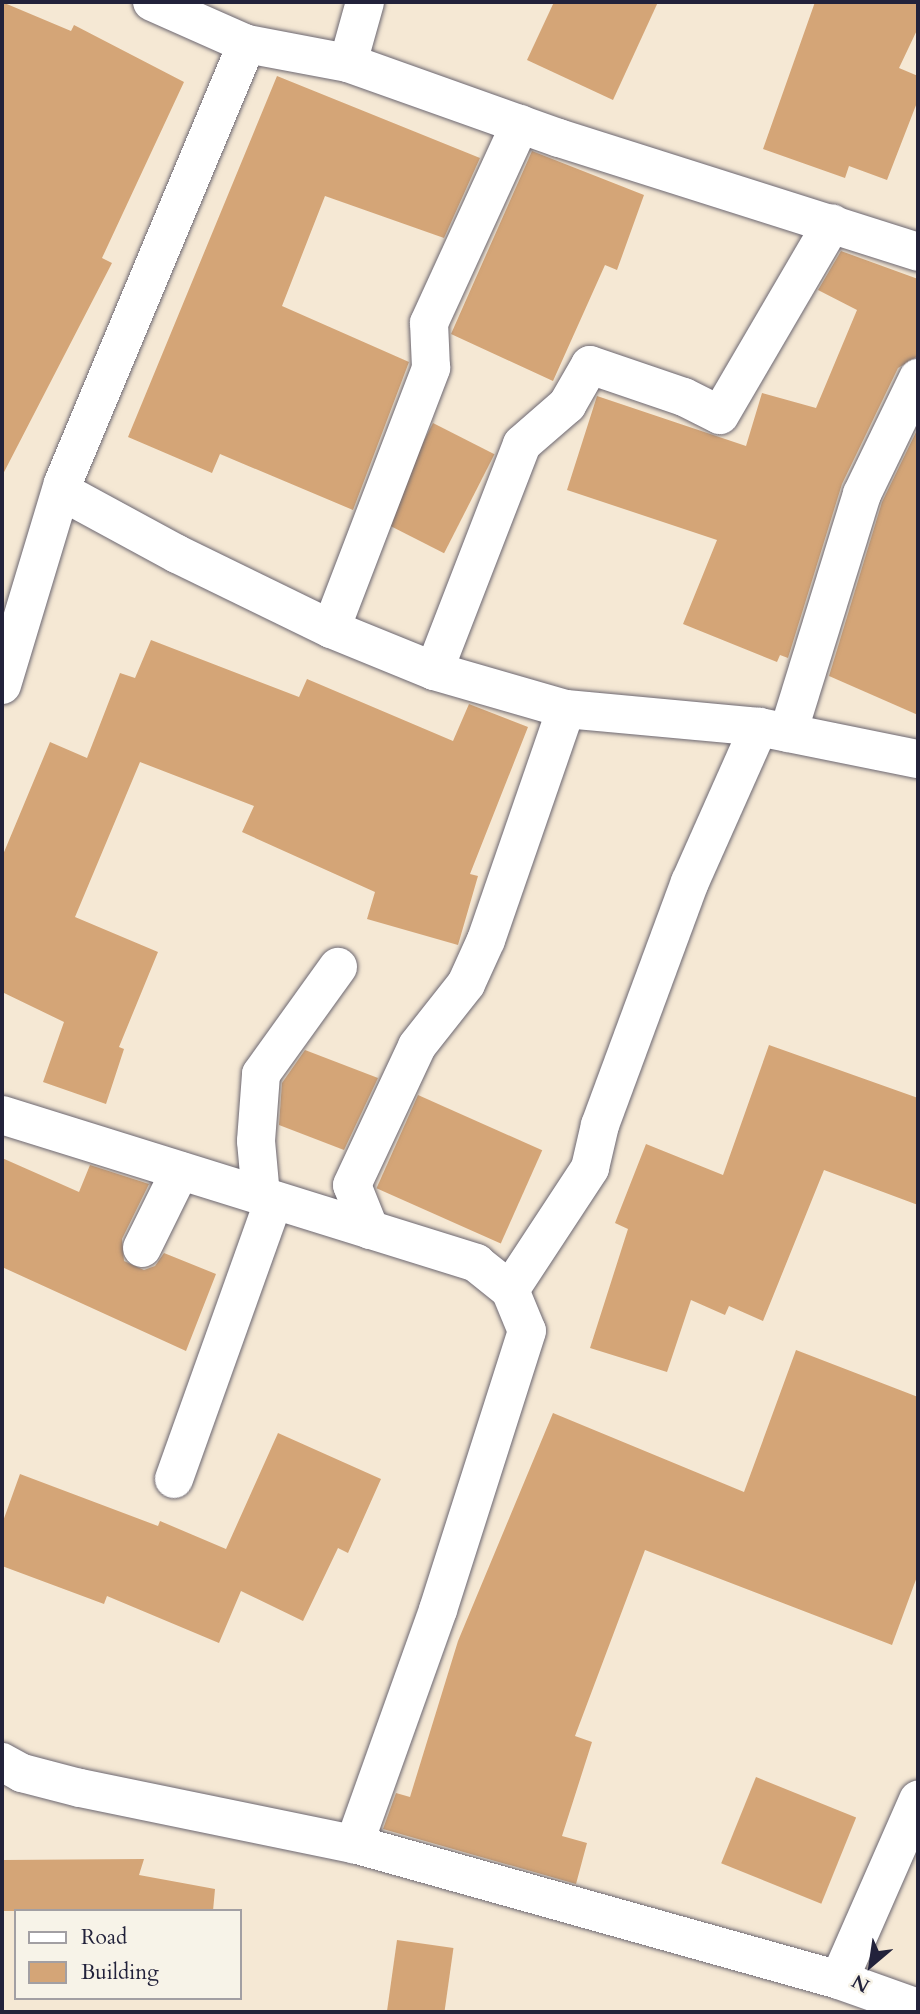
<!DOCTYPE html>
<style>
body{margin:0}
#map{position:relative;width:920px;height:2014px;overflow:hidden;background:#f5e8d4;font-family:Cardo,serif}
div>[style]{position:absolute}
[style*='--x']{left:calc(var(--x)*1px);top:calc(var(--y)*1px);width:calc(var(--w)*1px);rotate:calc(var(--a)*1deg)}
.building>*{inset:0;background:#d4a577;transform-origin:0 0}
.roads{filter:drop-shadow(0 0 2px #6c6771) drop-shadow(0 0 2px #6c6771)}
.minor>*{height:38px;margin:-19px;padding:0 19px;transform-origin:19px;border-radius:19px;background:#fff}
span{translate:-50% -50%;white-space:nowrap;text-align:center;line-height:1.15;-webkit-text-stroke:6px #f7f3e8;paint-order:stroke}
.frame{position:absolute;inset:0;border:4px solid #22223b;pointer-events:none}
.legend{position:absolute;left:14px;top:1909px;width:228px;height:91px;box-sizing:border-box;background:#f7f3e8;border:2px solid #a29fa3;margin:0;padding:9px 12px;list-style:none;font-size:21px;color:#22223b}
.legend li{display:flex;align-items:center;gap:14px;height:35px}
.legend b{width:35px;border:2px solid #a29fa3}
.north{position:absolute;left:836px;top:1930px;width:70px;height:70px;-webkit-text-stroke:5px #f7f3e8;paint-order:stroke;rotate:209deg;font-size:19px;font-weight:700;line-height:28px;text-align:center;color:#22223b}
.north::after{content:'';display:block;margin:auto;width:24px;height:32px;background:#22223b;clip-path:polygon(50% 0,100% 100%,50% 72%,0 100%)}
</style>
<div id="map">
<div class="building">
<i style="clip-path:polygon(2px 2px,71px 31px,74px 25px,184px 82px,102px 258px,112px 263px,2px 476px)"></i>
<i style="clip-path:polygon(554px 2px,658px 2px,613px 100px,527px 60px)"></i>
<i style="clip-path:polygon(815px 2px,918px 2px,918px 28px,899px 68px,918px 76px,918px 100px,887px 180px,849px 166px,845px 178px,763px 149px)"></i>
<i style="clip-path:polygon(277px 76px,480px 158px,444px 238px,325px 196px,282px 306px,409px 362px,353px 510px,220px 454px,212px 473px,128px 437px)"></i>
<i style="clip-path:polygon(532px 151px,644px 195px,617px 270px,605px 265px,553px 381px,451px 334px)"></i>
<i style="clip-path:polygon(841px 251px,918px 279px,918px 356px,898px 368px,842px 484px,788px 658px,780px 655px,777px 662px,683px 624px,717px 540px,567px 490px,597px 396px,746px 446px,762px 393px,816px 408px,857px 310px,818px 290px)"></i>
<i style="left:433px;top:423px;width:69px;height:111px;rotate:27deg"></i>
<i style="clip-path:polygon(918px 428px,918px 715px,829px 676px,882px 502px)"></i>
<i style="clip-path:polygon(151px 640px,299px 697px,307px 679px,453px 741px,469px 704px,528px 727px,470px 874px,478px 876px,458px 945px,367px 919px,375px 892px,242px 832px,254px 806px,140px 762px,75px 917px,158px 952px,119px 1047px,124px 1049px,106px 1104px,43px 1082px,64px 1022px,2px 992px,2px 857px,50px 742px,87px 758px,120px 673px,135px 678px)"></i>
<i style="clip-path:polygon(769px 1045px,918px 1098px,918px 1205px,824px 1170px,763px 1321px,729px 1306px,725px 1315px,691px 1300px,667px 1372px,590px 1348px,628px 1229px,615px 1223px,646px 1144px,723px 1175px)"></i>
<i style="clip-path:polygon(305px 1050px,378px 1078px,344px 1150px,279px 1125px,282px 1083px)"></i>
<i style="left:418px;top:1095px;width:136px;height:102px;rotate:24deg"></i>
<i style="clip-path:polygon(2px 1158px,79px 1192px,90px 1165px,149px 1184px,122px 1239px,124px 1261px,144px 1270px,155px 1266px,164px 1253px,216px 1274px,186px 1351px,2px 1267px)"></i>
<i style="clip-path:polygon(796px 1350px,918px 1397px,918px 1574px,892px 1645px,645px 1550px,575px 1736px,592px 1742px,562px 1836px,587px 1843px,576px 1884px,383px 1829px,396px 1793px,410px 1797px,458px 1641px,553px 1413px,744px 1492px)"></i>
<i style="clip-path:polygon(278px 1433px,381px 1479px,348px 1553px,338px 1548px,303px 1621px,241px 1591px,219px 1643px,107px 1596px,104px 1604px,2px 1566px,2px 1524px,20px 1474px,158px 1526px,160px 1521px,226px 1549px)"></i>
<i style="left:756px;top:1777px;width:108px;height:93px;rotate:22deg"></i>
<i style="clip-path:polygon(144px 1859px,139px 1875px,215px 1889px,213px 1911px,2px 1911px,2px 1860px)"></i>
<i style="left:397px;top:1940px;width:57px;height:73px;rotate:8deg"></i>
</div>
<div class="roads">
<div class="minor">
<i style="--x:152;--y:2;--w:104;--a:23.9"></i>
<i style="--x:247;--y:44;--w:103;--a:10.7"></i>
<i style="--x:348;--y:63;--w:224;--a:19.6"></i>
<i style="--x:559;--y:138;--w:377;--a:17.6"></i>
<i style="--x:348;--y:63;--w:63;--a:-74.4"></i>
<i style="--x:61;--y:491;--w:132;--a:28.5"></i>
<i style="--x:177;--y:554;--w:171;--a:26"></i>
<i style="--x:331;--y:629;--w:111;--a:22.2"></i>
<i style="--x:434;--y:671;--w:137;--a:16.1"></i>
<i style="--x:566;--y:709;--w:194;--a:5.3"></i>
<i style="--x:759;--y:727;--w:162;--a:11.4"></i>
<i style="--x:331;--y:629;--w:280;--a:-69"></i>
<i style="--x:431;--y:368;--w:45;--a:-92.5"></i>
<i style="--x:429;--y:323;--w:219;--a:-65.4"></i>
<i style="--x:434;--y:671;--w:243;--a:-68.8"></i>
<i style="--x:522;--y:444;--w:60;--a:-40.9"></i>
<i style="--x:567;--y:405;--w:46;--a:-60.1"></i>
<i style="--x:590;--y:365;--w:99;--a:18.8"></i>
<i style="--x:684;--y:397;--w:40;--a:26.6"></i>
<i style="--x:720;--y:415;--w:222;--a:-59.7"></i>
<i style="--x:2;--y:685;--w:211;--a:-73.2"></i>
<i style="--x:63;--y:483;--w:476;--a:-67.3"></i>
<i style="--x:788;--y:733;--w:250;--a:-72.8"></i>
<i style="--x:862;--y:494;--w:129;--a:-64.2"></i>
<i style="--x:2;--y:1115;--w:497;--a:17.3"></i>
<i style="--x:476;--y:1263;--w:43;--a:38.5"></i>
<i style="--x:510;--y:1290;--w:44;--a:67.5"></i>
<i style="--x:527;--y:1331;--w:293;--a:107.7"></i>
<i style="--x:438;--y:1610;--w:249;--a:109.7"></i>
<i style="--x:261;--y:1196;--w:55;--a:-95.2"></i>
<i style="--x:256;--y:1141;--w:67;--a:-85.7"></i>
<i style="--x:261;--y:1074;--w:132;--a:-54.3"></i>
<i style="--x:370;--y:1230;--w:48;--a:-111.8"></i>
<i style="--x:352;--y:1185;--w:153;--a:-64.9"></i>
<i style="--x:417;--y:1046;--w:79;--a:-51.7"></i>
<i style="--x:466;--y:984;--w:48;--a:-65.6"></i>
<i style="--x:486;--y:940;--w:244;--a:-70.9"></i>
<i style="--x:142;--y:1248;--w:86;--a:-63.7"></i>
<i style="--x:510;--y:1290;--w:146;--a:-56.7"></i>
<i style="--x:590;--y:1168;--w:44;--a:-76.9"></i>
<i style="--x:600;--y:1125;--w:259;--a:-69.7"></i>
<i style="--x:690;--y:882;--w:170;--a:-66"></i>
<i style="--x:174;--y:1479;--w:296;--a:-70.3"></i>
<i style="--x:2;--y:1762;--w:23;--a:29"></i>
<i style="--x:22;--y:1773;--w:60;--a:14.5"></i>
<i style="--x:80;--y:1788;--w:280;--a:11.6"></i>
<i style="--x:354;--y:1844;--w:504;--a:15.66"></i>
<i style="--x:839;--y:1980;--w:84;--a:19.5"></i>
<i style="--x:839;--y:1980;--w:197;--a:-66.3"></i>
</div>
</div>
<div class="frame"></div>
<ul class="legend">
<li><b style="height:9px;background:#fff"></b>Road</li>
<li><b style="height:19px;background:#d4a577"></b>Building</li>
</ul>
<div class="north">N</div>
</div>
